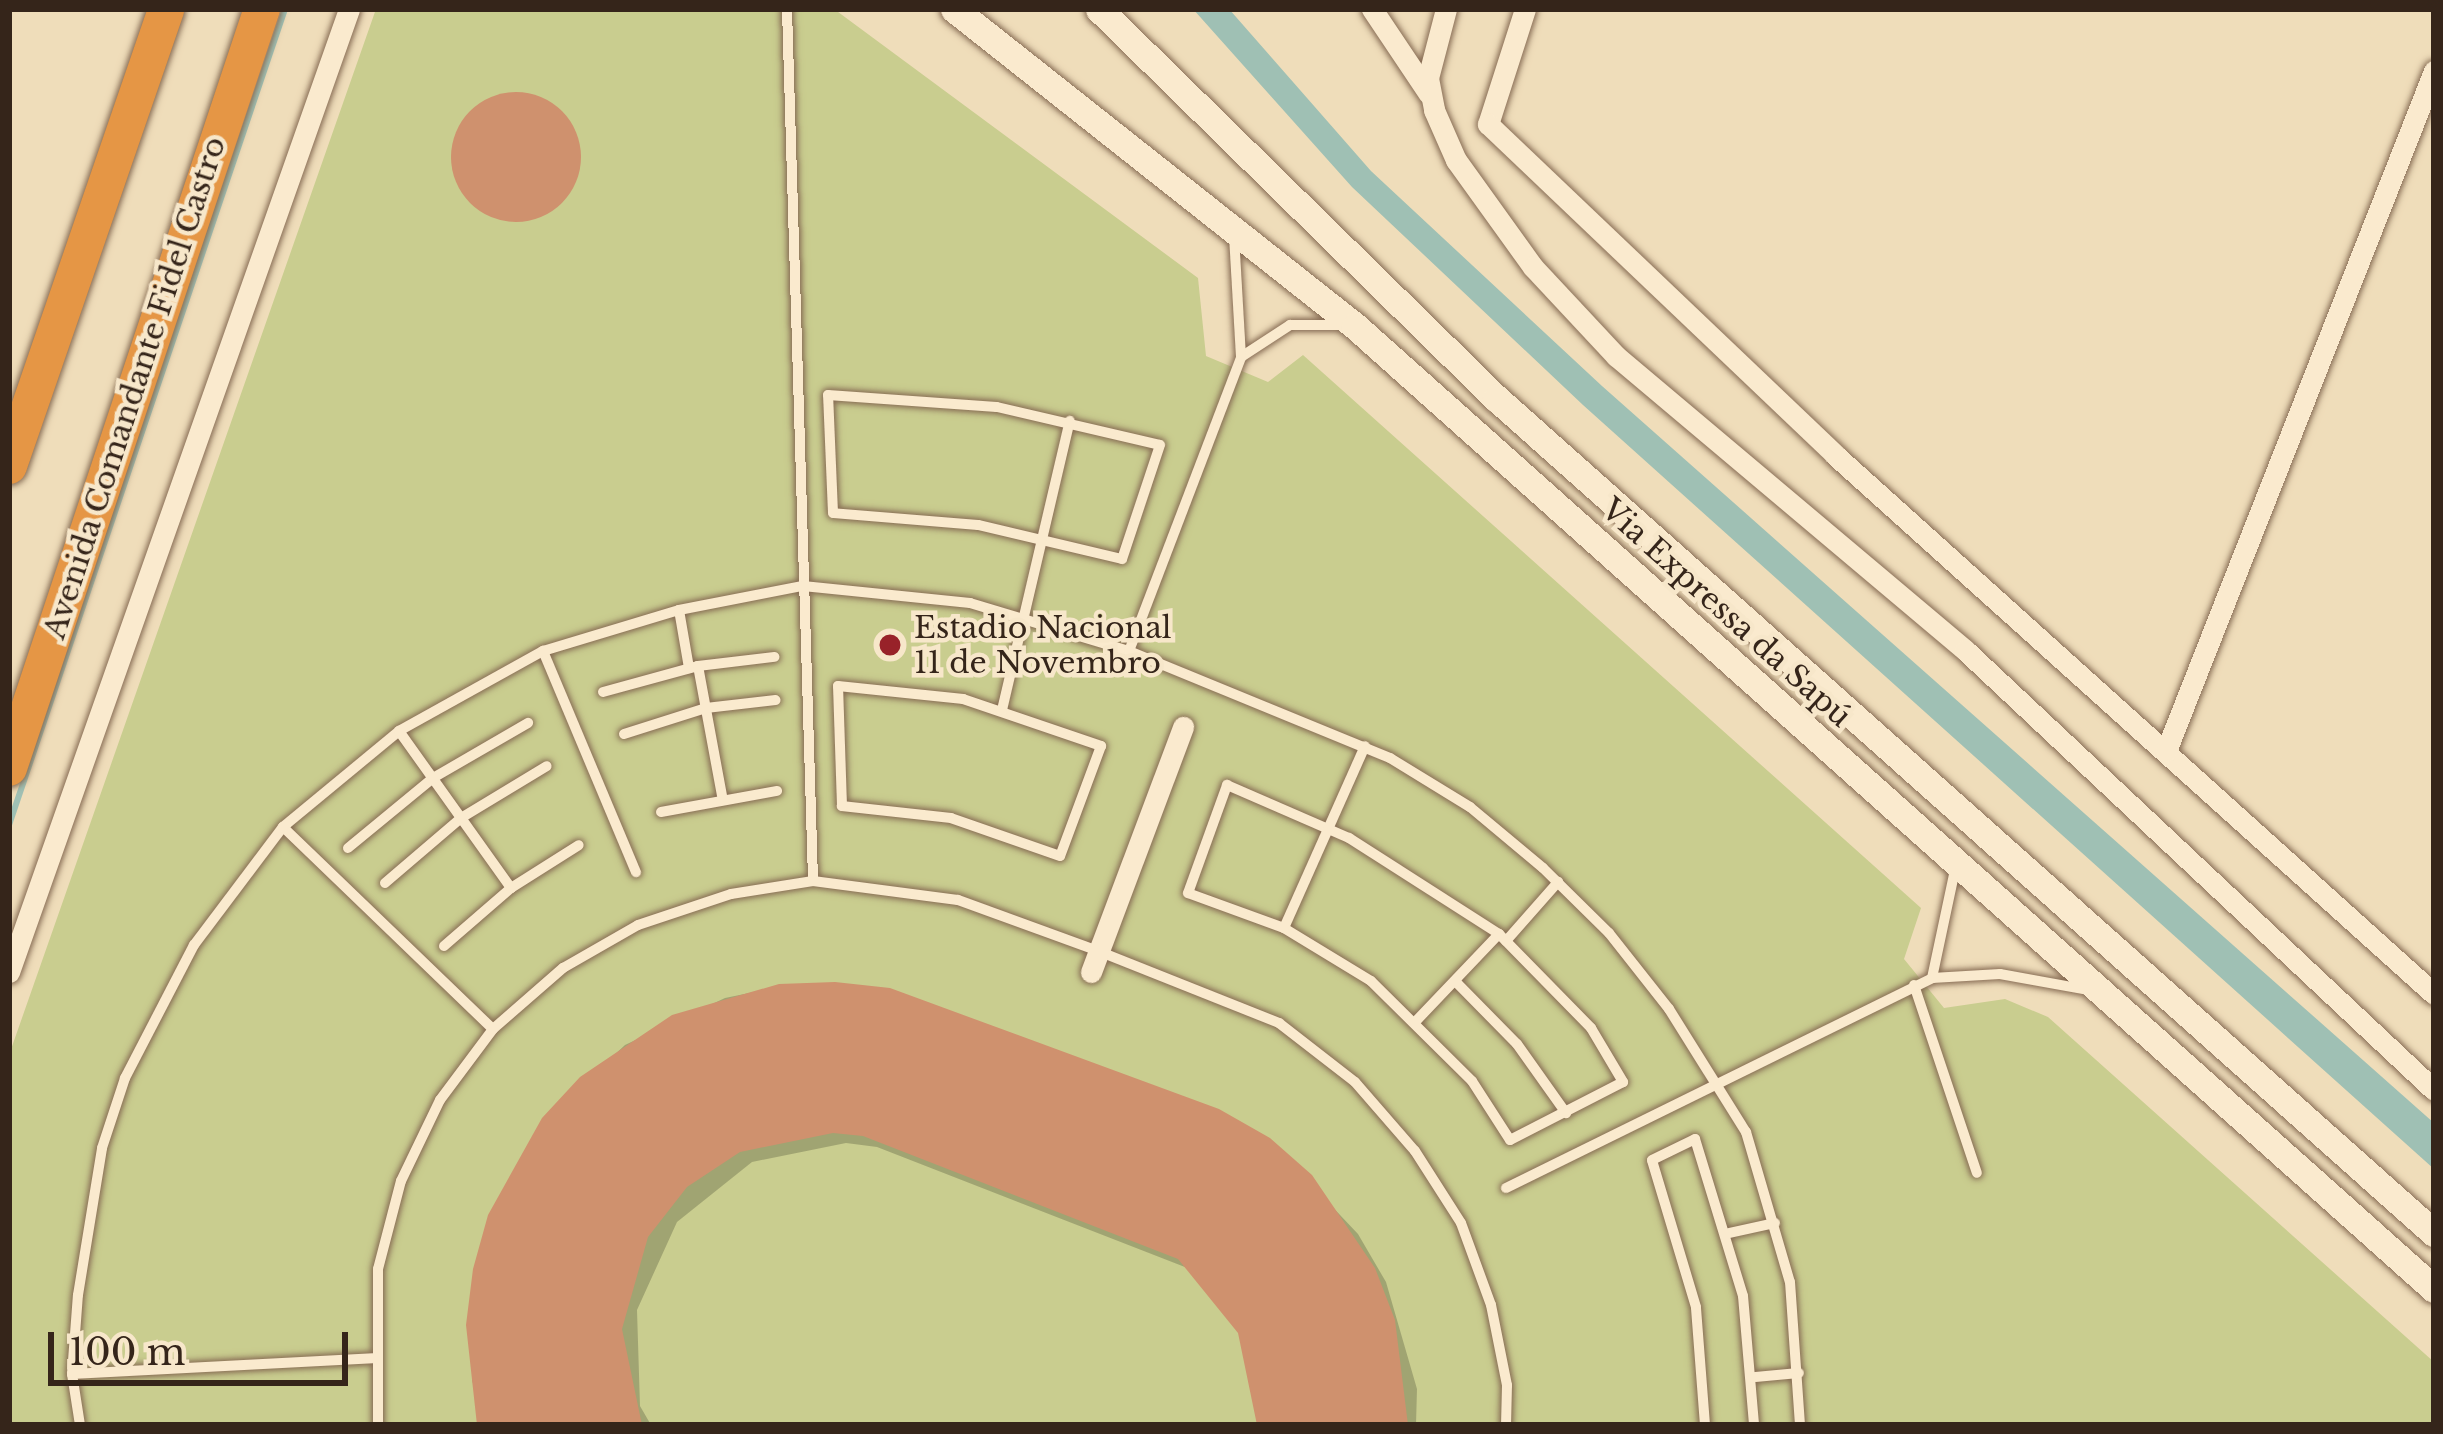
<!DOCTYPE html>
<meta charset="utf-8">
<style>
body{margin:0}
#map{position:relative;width:2443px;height:1434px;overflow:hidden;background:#efddba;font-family:"Libre Baskerville",serif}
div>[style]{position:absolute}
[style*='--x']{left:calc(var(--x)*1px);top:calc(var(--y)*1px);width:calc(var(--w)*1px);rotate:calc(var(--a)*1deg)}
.green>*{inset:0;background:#c9cd8f}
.water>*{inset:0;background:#9fc0b4}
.shadow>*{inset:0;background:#0003}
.round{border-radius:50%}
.stream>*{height:6px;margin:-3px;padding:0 3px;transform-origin:3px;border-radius:3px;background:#9fc0b4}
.building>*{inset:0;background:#cf916e}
.roads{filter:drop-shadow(0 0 3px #876c54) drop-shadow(0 0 3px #876c54)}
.lane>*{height:10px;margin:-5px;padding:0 5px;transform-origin:5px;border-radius:5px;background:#faeace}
.street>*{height:21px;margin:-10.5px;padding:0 10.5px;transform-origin:10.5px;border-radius:10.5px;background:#faeace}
.secondary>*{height:27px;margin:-13.5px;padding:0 13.5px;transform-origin:13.5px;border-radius:13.5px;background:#faeace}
.highway>*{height:36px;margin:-18px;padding:0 18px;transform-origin:18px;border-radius:18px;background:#e59645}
.dots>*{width:33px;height:33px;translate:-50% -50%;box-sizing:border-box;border:6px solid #f7e7ca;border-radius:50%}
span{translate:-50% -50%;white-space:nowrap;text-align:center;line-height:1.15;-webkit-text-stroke:9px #f7e7ca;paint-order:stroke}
.street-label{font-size:30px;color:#35251a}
.poi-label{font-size:30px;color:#35251a}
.left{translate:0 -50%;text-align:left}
.frame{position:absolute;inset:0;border:12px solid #35251a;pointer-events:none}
.scale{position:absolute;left:48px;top:1332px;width:300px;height:54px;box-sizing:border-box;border:6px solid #35251a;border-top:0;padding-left:15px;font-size:36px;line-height:42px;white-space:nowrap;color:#35251a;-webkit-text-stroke:9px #f7e7ca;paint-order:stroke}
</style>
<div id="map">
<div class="green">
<i style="clip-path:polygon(376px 9px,834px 9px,1198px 278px,1206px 356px,1268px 382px,1303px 355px,1921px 908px,1904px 959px,1944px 1008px,2005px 999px,2048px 1017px,2434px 1362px,2434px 1425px,9px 1425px,9px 1055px)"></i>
</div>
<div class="water">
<i style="clip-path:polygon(1193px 9px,1229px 9px,1371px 171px,1602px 386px,2434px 1123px,2434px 1169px,1583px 405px,1352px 187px)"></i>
</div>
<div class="shadow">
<i class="round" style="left:457px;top:97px;width:122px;height:122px"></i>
<i style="clip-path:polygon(779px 987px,1269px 1140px,1358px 1234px,1386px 1282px,1417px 1389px,1416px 1425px,1260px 1425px,1241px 1332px,1190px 1269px,877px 1147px,846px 1143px,752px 1162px,677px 1222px,637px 1310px,640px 1406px,651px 1425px,484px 1425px,472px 1380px,476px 1270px,545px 1120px,625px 1045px,725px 998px)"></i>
</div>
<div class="stream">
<i style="--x:9;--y:825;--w:861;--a:-71.31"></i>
</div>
<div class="building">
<i class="round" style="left:451px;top:92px;width:130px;height:130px"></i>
<i style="clip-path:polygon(835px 982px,890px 988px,1219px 1109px,1270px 1138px,1312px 1175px,1375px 1268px,1395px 1320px,1408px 1425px,1257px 1425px,1238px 1333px,1178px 1259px,863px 1136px,833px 1133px,740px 1152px,687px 1187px,648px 1237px,622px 1329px,642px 1425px,477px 1425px,466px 1325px,473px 1269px,488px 1215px,542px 1118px,580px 1077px,672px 1015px,779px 984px)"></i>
</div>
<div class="roads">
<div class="lane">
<i style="--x:787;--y:9;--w:872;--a:88.29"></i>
<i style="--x:1241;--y:357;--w:59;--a:-33.1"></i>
<i style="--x:1290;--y:325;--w:51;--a:0"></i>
<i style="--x:828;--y:395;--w:169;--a:4.1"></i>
<i style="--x:997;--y:407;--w:167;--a:13.1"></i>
<i style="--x:1160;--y:445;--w:120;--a:108.4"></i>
<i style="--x:1122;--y:559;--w:148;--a:-166.7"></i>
<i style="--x:978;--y:525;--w:145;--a:-175.3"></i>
<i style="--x:833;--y:513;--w:118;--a:-92.4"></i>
<i style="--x:679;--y:610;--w:59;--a:80.2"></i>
<i style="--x:543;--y:651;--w:240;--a:67.2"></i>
<i style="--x:1129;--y:651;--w:315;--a:-69.1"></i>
<i style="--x:1241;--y:357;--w:120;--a:-93.3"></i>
<i style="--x:698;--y:666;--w:132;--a:79.5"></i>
<i style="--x:838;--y:686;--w:126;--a:5.9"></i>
<i style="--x:963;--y:699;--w:146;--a:18.8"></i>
<i style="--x:1101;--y:746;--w:117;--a:110.4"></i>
<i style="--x:1060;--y:856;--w:115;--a:-160.8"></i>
<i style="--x:951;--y:818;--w:110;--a:-173.7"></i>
<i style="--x:842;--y:806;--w:120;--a:-91.9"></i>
<i style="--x:603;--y:692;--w:98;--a:-15.3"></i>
<i style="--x:698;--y:666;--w:77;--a:-6.8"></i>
<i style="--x:1002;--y:710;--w:297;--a:-76.8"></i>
<i style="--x:399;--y:731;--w:193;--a:54.5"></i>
<i style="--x:624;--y:734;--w:86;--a:-17.6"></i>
<i style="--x:706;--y:708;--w:70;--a:-6.5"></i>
<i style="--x:1227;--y:785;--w:133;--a:23.5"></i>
<i style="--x:1349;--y:838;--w:178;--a:32.6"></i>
<i style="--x:1499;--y:934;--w:132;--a:45.6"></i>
<i style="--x:1591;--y:1028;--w:63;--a:59.3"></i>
<i style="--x:1623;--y:1082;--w:127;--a:152.8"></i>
<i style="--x:1510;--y:1140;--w:70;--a:-122.8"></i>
<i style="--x:1472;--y:1081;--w:142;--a:-135.3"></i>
<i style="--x:1371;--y:981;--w:102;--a:-148.7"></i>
<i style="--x:1284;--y:928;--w:102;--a:-160"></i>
<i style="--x:1188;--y:893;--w:115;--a:-70.1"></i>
<i style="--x:661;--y:812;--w:118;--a:-10.3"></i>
<i style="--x:283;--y:827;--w:291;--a:43.9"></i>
<i style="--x:348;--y:848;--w:110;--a:-39.5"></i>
<i style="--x:433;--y:778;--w:110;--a:-30.1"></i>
<i style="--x:385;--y:883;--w:100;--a:-40.5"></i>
<i style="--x:461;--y:818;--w:100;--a:-31.2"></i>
<i style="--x:1284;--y:928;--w:199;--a:-66"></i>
<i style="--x:1506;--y:941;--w:79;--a:-48.6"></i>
<i style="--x:444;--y:946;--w:89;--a:-40.9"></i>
<i style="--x:511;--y:888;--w:80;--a:-32.3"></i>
<i style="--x:1932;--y:978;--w:116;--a:-78"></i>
<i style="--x:1455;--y:981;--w:88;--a:45.5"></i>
<i style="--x:1517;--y:1044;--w:85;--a:54.6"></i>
<i style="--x:1914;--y:985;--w:198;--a:71.5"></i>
<i style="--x:1417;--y:1020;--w:119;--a:-46.4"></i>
<i style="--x:1506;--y:1188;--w:475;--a:-26.2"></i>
<i style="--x:1932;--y:978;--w:68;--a:-3.4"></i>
<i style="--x:2000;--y:974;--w:89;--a:10.3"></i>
<i style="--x:1729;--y:1233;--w:47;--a:-12.3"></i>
<i style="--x:72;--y:1374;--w:301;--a:-3"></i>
<i style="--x:1755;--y:1377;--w:44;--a:-5.2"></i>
<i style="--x:80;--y:1425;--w:52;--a:-98.9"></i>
<i style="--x:72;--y:1374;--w:79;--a:-85.7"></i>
<i style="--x:78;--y:1295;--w:149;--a:-80.7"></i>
<i style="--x:102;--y:1148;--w:74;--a:-71.8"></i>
<i style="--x:125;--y:1078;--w:150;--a:-62.6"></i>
<i style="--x:194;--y:945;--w:148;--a:-53"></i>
<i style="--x:283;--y:827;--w:151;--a:-39.6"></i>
<i style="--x:399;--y:731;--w:165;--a:-29.1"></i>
<i style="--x:543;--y:651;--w:142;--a:-16.8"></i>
<i style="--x:679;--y:610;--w:126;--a:-11"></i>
<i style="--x:803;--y:586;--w:168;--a:5.8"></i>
<i style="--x:970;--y:603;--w:166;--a:16.8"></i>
<i style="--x:1129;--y:651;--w:282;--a:22.3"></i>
<i style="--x:1390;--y:758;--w:94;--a:31.5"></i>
<i style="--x:1470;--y:807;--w:95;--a:39.9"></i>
<i style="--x:1543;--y:868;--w:93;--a:44.6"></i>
<i style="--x:1609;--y:933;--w:97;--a:51.7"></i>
<i style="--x:1669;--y:1009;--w:145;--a:58"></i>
<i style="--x:1746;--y:1132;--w:156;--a:73.7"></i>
<i style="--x:1790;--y:1282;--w:143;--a:86"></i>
<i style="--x:378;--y:1425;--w:156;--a:-90"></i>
<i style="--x:378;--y:1269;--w:91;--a:-75.4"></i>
<i style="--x:401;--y:1181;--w:90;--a:-64.3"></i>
<i style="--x:440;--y:1100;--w:89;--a:-53.3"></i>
<i style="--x:493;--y:1029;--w:93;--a:-41.1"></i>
<i style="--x:563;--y:968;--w:86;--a:-29.8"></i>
<i style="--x:638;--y:925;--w:98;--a:-18.4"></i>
<i style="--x:731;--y:894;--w:83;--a:-9"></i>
<i style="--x:813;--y:881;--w:146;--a:7.5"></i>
<i style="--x:958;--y:900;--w:149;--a:20"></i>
<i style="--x:1098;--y:951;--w:195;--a:21.7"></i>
<i style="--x:1279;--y:1023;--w:96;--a:37.8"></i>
<i style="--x:1355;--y:1082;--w:91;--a:49"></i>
<i style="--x:1415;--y:1151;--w:85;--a:57.4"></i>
<i style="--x:1461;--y:1223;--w:87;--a:69.9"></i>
<i style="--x:1491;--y:1305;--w:82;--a:78.7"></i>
<i style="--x:1507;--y:1385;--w:40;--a:91.4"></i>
<i style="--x:1705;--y:1425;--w:118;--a:-94.4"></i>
<i style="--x:1696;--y:1307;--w:153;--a:-106.7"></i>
<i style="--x:1652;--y:1160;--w:48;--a:-26"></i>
<i style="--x:1695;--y:1139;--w:164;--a:73"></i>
<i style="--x:1743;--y:1296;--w:129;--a:85.1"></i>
</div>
<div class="street">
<i style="--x:1372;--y:9;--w:102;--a:56.2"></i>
<i style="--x:1446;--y:9;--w:71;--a:104.6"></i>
<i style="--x:1428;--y:78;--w:33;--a:79"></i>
<i style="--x:1434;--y:110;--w:55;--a:66.3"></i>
<i style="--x:1456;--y:160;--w:132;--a:54.3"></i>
<i style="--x:1533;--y:267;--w:122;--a:47"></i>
<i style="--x:1616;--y:356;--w:456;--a:40.1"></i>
<i style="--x:1965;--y:650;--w:643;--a:43.17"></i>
<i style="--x:1525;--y:9;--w:121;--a:107.8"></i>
<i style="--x:1488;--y:124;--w:480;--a:43.6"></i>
<i style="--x:1835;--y:455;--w:806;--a:41.98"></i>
<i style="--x:2166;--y:751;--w:731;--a:-68.49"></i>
<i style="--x:9;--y:972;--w:1021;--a:-70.55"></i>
<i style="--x:1091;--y:972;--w:262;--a:-69.4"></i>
</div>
<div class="secondary">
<i style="--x:954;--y:9;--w:511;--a:38.33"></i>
<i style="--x:1355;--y:326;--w:1446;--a:41.75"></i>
<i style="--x:1099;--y:9;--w:556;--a:44.42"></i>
<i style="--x:1496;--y:398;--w:1256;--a:41.68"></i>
</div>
<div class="highway">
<i style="--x:9;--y:466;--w:483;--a:-71"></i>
<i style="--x:9;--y:768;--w:800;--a:-71.57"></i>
</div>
</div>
<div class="dots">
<i style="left:890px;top:645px;background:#982229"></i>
</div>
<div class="street-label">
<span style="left:135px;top:388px;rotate:-72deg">Avenida Comandante Fidel Castro</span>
<span style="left:1726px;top:613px;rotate:42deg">Via Expressa da Sapú</span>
</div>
<div class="poi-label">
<span class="left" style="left:914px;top:645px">Estadio Nacional<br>11 de Novembro</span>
</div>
<div class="frame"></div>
<div class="scale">100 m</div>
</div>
